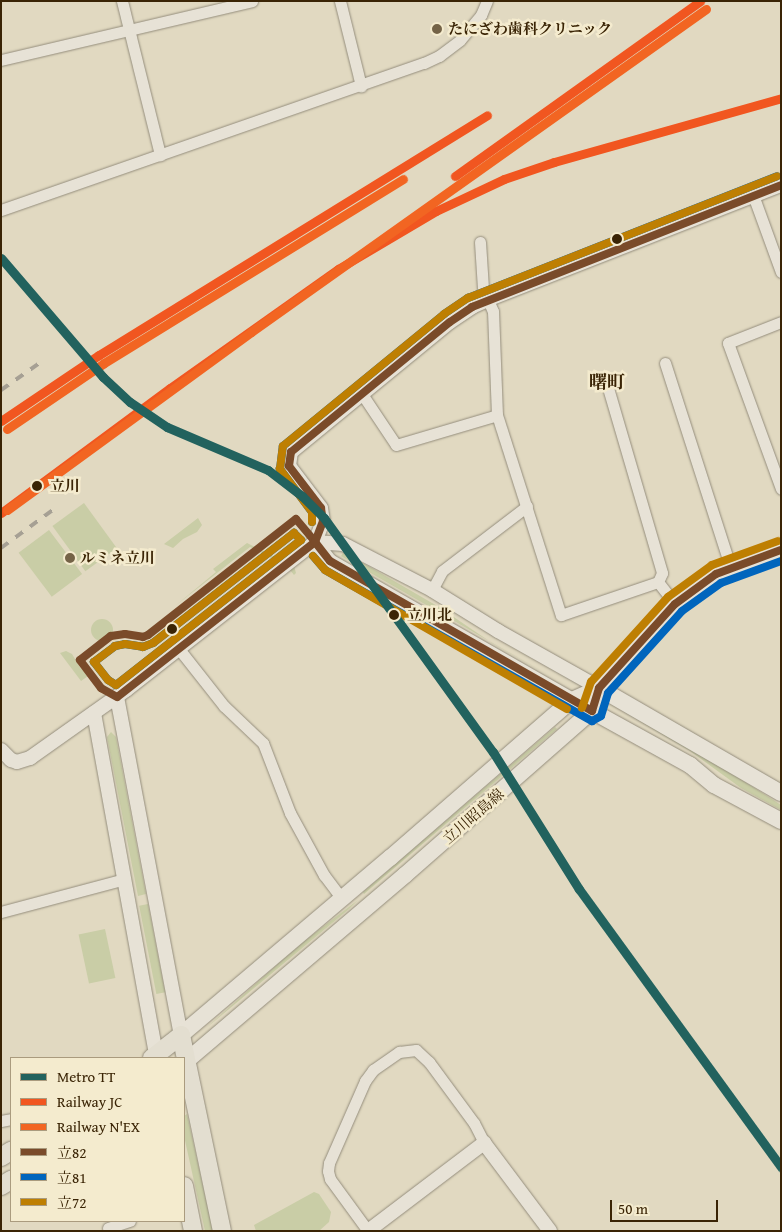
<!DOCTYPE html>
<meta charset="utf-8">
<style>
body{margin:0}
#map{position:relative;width:782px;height:1232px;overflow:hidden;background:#e1d9c1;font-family:"Gentium Book Plus","Noto Serif JP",serif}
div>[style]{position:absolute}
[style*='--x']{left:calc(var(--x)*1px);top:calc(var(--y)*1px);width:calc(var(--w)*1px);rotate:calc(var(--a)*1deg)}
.green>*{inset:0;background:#c9cda6;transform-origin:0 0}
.round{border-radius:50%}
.roads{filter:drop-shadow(0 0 1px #948d7c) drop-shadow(0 0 1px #948d7c)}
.minor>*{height:11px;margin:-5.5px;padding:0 5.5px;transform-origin:5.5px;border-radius:5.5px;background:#e7e2d6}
.tertiary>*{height:14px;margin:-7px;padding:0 7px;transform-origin:7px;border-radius:7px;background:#e7e2d6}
.secondary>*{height:16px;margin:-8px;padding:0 8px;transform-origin:8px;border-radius:8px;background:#e7e2d6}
.primary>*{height:18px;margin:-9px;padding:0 9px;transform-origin:9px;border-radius:9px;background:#e3ded0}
.rail>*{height:4px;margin-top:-2px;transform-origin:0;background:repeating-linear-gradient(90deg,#a6a094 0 9px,transparent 0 18px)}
.bus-1>*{height:8px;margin:-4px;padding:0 4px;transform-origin:4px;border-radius:4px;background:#7a4b2a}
.bus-2>*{height:8px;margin:-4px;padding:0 4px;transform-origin:4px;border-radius:4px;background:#0065bd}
.bus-3>*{height:8px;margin:-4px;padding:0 4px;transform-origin:4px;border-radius:4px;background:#be7f02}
.rail-1>*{height:9px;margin:-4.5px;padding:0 4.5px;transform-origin:4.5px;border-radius:4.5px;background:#f15620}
.rail-2>*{height:9px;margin:-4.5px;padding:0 4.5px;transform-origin:4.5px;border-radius:4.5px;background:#f26522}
.metro-1>*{height:9px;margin:-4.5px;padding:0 4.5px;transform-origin:4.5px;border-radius:4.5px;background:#22625e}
.dots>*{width:14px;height:14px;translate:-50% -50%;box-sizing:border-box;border:2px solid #f4ebce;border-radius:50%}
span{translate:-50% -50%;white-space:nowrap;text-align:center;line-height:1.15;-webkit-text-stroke:5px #f4ebce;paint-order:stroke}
.poi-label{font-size:15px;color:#3a2405;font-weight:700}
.left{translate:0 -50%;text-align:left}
.stop-label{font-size:15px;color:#3a2405;font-weight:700}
.street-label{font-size:15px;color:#3a2405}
.quarter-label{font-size:18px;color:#3a2405;font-weight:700}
.frame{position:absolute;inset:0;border:2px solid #3a2405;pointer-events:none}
.legend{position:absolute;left:10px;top:1057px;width:175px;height:165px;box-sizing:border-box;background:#f4ebce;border:1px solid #aa9b7e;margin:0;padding:6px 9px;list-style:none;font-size:15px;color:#3a2405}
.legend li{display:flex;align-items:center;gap:10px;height:25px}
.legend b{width:25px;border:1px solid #aa9b7e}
.scale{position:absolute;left:610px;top:1200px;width:108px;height:22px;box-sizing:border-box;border:2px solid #3a2405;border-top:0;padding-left:6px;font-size:15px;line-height:18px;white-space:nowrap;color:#3a2405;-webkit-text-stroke:4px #f4ebce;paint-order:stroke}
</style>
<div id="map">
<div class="green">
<i style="left:84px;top:503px;width:56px;height:39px;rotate:54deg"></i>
<i style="clip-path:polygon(198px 518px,202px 525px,197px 532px,183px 539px,173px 548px,164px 544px)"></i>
<i style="left:49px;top:530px;width:55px;height:38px;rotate:53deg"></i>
<i style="clip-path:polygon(247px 543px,294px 566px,296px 573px,294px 575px,287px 566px,250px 547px,175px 606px,216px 572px,213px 569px)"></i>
<i style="clip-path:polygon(344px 552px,439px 607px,492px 643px,552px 677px,341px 556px)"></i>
<i class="round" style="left:91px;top:619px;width:22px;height:22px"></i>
<i style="clip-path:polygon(66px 651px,72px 654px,81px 669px,90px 671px,91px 674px,81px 681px,60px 653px)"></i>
<i style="clip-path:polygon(614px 706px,731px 773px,781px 805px,781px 810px,741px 788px,690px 751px)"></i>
<i style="clip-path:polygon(555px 727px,557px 729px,364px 894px,363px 892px)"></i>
<i style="clip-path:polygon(111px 732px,116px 737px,146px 894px,138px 896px,107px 737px)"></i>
<i style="clip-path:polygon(358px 900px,349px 909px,205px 1029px,299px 945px)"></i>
<i style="left:148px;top:904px;width:90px;height:9px;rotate:79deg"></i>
<i style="left:105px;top:929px;width:50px;height:27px;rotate:78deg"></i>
<i style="clip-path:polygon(187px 1114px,213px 1231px,205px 1231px,184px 1136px,184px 1116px)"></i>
<i style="clip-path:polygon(314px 1192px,319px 1194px,331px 1212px,329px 1222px,319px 1231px,256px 1231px,254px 1225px)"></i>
</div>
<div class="roads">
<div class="minor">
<i style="--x:122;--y:1;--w:159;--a:76.1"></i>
<i style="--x:340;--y:1;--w:88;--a:76.1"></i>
<i style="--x:1;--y:60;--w:258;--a:-13.2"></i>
<i style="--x:753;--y:195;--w:82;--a:70"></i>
<i style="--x:1;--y:210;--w:448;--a:-19.2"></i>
<i style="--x:424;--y:63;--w:17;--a:-25"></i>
<i style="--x:439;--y:56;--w:26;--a:-37"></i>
<i style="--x:460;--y:40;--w:33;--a:-50"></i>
<i style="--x:481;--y:15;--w:15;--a:-67"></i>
<i style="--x:480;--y:242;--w:46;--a:86.3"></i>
<i style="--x:483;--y:288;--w:25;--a:67"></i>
<i style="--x:493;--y:311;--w:104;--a:87.8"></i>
<i style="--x:497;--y:415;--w:210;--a:72.3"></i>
<i style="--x:561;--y:615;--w:102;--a:-18.8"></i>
<i style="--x:658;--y:582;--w:28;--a:52"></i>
<i style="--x:781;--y:322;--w:57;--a:158.4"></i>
<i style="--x:728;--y:343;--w:155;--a:70"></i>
<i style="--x:665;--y:363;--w:215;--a:72.2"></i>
<i style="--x:606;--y:381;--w:200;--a:73.7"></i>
<i style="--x:662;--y:573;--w:10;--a:114"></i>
<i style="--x:362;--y:394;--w:61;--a:56.3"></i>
<i style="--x:396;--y:445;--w:105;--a:-16.5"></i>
<i style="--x:432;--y:590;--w:21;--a:-62"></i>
<i style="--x:442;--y:571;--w:107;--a:-37.4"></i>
<i style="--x:179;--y:649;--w:73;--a:51.7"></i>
<i style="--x:224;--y:706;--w:54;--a:43.5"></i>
<i style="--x:263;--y:743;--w:75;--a:68.9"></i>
<i style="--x:290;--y:813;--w:71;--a:61.3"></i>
<i style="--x:324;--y:875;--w:30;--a:53"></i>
<i style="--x:1;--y:912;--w:128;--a:-14.9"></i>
<i style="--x:1;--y:1121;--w:10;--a:-11"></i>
<i style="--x:108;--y:1228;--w:23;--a:-18"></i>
<i style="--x:368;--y:1231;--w:64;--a:-126.2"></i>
<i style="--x:330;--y:1179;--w:8;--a:-104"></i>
<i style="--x:328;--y:1171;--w:8;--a:-83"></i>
<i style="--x:329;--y:1163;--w:90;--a:-66.3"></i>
<i style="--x:365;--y:1081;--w:14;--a:-54"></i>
<i style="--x:373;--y:1070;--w:32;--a:-35"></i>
<i style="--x:399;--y:1052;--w:17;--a:-7"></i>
<i style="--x:416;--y:1050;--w:18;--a:43"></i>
<i style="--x:429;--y:1062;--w:76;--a:53.6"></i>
<i style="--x:474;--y:1123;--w:22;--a:63"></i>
</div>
<div class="tertiary">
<i style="--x:315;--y:542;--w:22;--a:-69"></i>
<i style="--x:323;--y:521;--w:13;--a:-99"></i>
<i style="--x:321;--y:508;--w:53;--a:-127.3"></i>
<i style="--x:289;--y:466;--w:14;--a:-82"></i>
<i style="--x:291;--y:452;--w:205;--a:-39.3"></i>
<i style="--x:450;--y:322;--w:27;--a:-34"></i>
<i style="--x:472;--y:307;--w:17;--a:-25"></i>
<i style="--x:487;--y:300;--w:316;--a:-21.4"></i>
<i style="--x:315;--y:542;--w:24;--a:52"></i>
<i style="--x:330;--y:561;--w:302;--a:29.8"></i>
<i style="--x:592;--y:711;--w:24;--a:-73"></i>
<i style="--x:599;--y:688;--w:113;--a:-47.9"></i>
<i style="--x:675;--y:604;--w:51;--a:-36.2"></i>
<i style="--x:716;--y:574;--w:69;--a:-20.3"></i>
<i style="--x:117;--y:697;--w:344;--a:79.3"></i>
<i style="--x:94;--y:713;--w:351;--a:79.7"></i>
<i style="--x:1;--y:750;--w:14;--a:45"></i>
<i style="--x:11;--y:760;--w:6;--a:18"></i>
<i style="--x:17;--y:762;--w:14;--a:-17"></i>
<i style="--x:30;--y:758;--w:118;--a:-35.3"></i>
<i style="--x:126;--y:690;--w:240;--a:-38.1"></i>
<i style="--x:315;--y:542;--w:28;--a:4"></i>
<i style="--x:343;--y:544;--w:100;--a:27.3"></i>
<i style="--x:432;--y:590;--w:78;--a:31.8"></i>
<i style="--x:498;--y:631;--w:116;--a:29.4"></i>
<i style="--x:368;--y:1231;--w:146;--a:-37.2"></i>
<i style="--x:484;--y:1143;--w:110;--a:53.1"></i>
</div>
<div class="secondary">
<i style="--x:181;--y:1035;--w:274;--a:-40.3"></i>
<i style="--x:390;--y:858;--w:241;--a:-41"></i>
<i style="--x:572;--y:700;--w:30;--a:-24"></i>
<i style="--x:599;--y:688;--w:210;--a:30"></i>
<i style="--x:184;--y:1063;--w:290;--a:-40.4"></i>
<i style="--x:405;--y:875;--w:249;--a:-41.3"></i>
<i style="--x:592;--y:711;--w:112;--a:28.9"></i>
<i style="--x:690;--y:765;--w:31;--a:40"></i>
<i style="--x:714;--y:785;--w:76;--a:28.2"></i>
</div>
<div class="primary">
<i style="--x:152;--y:1058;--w:37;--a:-38"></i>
<i style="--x:181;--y:1035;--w:200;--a:78.2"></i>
<i style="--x:1;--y:1157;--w:12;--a:-31"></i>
<i style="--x:1;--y:1186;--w:12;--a:-31"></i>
<i style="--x:184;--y:1186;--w:46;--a:78.7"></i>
</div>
</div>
<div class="rail">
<i style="--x:1;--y:390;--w:49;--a:-35"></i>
<i style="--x:1;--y:548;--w:66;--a:-36.3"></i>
</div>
<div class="bus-1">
<i style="--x:296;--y:519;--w:30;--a:50"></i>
<i style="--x:315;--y:542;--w:251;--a:141.9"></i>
<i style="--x:117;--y:697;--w:18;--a:-151"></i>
<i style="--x:101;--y:688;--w:35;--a:-127"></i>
<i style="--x:80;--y:660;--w:39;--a:-38"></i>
<i style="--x:111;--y:636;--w:14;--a:-8"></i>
<i style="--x:125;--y:634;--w:18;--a:9"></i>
<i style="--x:143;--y:637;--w:5;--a:-22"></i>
<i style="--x:148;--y:635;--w:188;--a:-38.1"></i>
<i style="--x:315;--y:542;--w:24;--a:52"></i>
<i style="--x:330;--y:561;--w:302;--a:29.8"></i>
<i style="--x:592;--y:711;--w:24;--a:-73"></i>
<i style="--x:599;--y:688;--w:113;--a:-47.9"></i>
<i style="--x:675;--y:604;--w:51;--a:-36.2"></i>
<i style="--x:716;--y:574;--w:69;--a:-20.3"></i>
<i style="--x:315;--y:542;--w:22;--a:-69"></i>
<i style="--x:323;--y:521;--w:13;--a:-99"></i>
<i style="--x:321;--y:508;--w:53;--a:-127.3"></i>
<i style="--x:289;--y:466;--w:14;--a:-82"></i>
<i style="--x:291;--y:452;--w:205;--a:-39.3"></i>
<i style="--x:450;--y:322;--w:27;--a:-34"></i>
<i style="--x:472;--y:307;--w:332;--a:-21.5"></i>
</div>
<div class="bus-2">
<i style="--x:312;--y:522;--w:10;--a:-90"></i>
<i style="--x:312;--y:512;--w:54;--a:-126.7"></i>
<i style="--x:280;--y:469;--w:23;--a:-83"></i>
<i style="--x:283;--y:446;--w:208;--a:-39.3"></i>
<i style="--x:444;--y:314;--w:29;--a:-34"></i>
<i style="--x:468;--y:298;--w:332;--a:-21.5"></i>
<i style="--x:294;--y:533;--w:10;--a:45"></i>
<i style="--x:301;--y:540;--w:235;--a:141.9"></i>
<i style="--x:116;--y:685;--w:9;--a:-148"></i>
<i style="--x:108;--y:680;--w:23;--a:-128"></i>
<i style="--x:94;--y:662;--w:26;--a:-37"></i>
<i style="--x:115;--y:646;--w:10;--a:-11"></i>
<i style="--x:125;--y:644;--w:18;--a:9"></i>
<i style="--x:143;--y:647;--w:11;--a:-22"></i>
<i style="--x:153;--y:643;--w:179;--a:-38"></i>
<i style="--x:313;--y:556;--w:18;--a:49"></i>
<i style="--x:325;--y:570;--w:307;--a:29.5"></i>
<i style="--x:592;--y:721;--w:10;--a:-29"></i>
<i style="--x:601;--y:716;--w:24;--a:-73"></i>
<i style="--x:608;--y:693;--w:110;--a:-47.9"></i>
<i style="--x:682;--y:611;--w:48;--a:-35.7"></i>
<i style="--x:721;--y:583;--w:64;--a:-20.1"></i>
</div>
<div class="bus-3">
<i style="--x:312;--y:522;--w:10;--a:-90"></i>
<i style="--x:312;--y:512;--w:54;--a:-126.7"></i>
<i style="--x:280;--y:469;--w:23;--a:-83"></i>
<i style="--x:283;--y:446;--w:208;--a:-39.3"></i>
<i style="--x:444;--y:314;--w:29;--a:-34"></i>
<i style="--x:468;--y:298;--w:332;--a:-21.5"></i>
<i style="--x:294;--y:533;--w:10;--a:45"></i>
<i style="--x:301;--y:540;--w:235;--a:141.9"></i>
<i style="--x:116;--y:685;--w:9;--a:-148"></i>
<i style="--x:108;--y:680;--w:23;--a:-128"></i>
<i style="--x:94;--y:662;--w:26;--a:-37"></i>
<i style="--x:115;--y:646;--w:10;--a:-11"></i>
<i style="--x:125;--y:644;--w:18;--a:9"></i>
<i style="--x:143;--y:647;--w:11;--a:-22"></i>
<i style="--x:153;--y:643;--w:179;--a:-38"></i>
<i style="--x:313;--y:556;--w:18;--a:49"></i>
<i style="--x:325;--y:570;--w:279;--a:29.9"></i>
<i style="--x:582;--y:708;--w:28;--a:-71"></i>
<i style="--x:591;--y:682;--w:115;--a:-47.8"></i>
<i style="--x:668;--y:597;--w:54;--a:-36"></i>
<i style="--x:712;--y:565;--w:70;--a:-20"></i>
</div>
<div class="rail-1">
<i style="--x:455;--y:176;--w:301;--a:-35.5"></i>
<i style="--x:1;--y:421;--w:118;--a:-34"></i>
<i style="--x:99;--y:355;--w:456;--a:-31.7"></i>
<i style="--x:1;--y:513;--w:210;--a:-36.5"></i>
<i style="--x:170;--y:388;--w:206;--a:-35.3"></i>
<i style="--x:338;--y:269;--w:114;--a:-30.6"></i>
<i style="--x:436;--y:211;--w:75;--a:-25.2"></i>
<i style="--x:504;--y:179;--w:53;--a:-18.8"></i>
<i style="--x:554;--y:162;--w:236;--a:-15.7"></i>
</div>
<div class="rail-2">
<i style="--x:7;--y:429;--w:117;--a:-34.2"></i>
<i style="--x:104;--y:363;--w:351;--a:-31.6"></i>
<i style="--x:7;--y:510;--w:302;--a:-36.1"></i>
<i style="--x:251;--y:332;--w:558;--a:-35.37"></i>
</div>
<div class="metro-1">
<i style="--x:1;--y:258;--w:157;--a:49.4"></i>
<i style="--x:103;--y:377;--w:37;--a:43"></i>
<i style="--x:130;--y:402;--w:45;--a:34"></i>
<i style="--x:167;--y:427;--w:110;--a:23.1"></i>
<i style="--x:268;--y:470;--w:43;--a:37.4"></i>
<i style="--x:302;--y:496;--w:31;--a:45"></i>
<i style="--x:324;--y:518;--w:289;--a:54.2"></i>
<i style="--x:493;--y:752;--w:162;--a:57.9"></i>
<i style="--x:579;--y:889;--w:344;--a:54"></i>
</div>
<div class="dots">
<i style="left:437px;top:29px;background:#746347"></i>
<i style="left:617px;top:239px;background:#3a2405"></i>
<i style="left:37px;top:486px;background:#3a2405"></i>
<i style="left:70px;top:558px;background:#746347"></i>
<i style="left:394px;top:615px;background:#3a2405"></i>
<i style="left:172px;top:629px;background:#3a2405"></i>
</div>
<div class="poi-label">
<span class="left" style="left:448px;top:29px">たにざわ歯科クリニック</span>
<span class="left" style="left:80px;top:558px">ルミネ立川</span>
</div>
<div class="stop-label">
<span class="left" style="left:50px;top:486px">立川</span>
<span class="left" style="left:407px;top:615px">立川北</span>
</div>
<div class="street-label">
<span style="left:473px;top:816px;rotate:-41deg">立川昭島線</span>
</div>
<div class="quarter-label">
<span style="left:607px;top:382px">曙町</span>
</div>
<div class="frame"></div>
<ul class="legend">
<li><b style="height:6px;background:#22625e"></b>Metro TT</li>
<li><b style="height:6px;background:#f15620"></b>Railway JC</li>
<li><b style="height:6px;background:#f26522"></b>Railway N'EX</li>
<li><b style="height:6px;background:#7a4b2a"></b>立82</li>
<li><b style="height:6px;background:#0065bd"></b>立81</li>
<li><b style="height:6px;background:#be7f02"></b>立72</li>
</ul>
<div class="scale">50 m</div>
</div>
